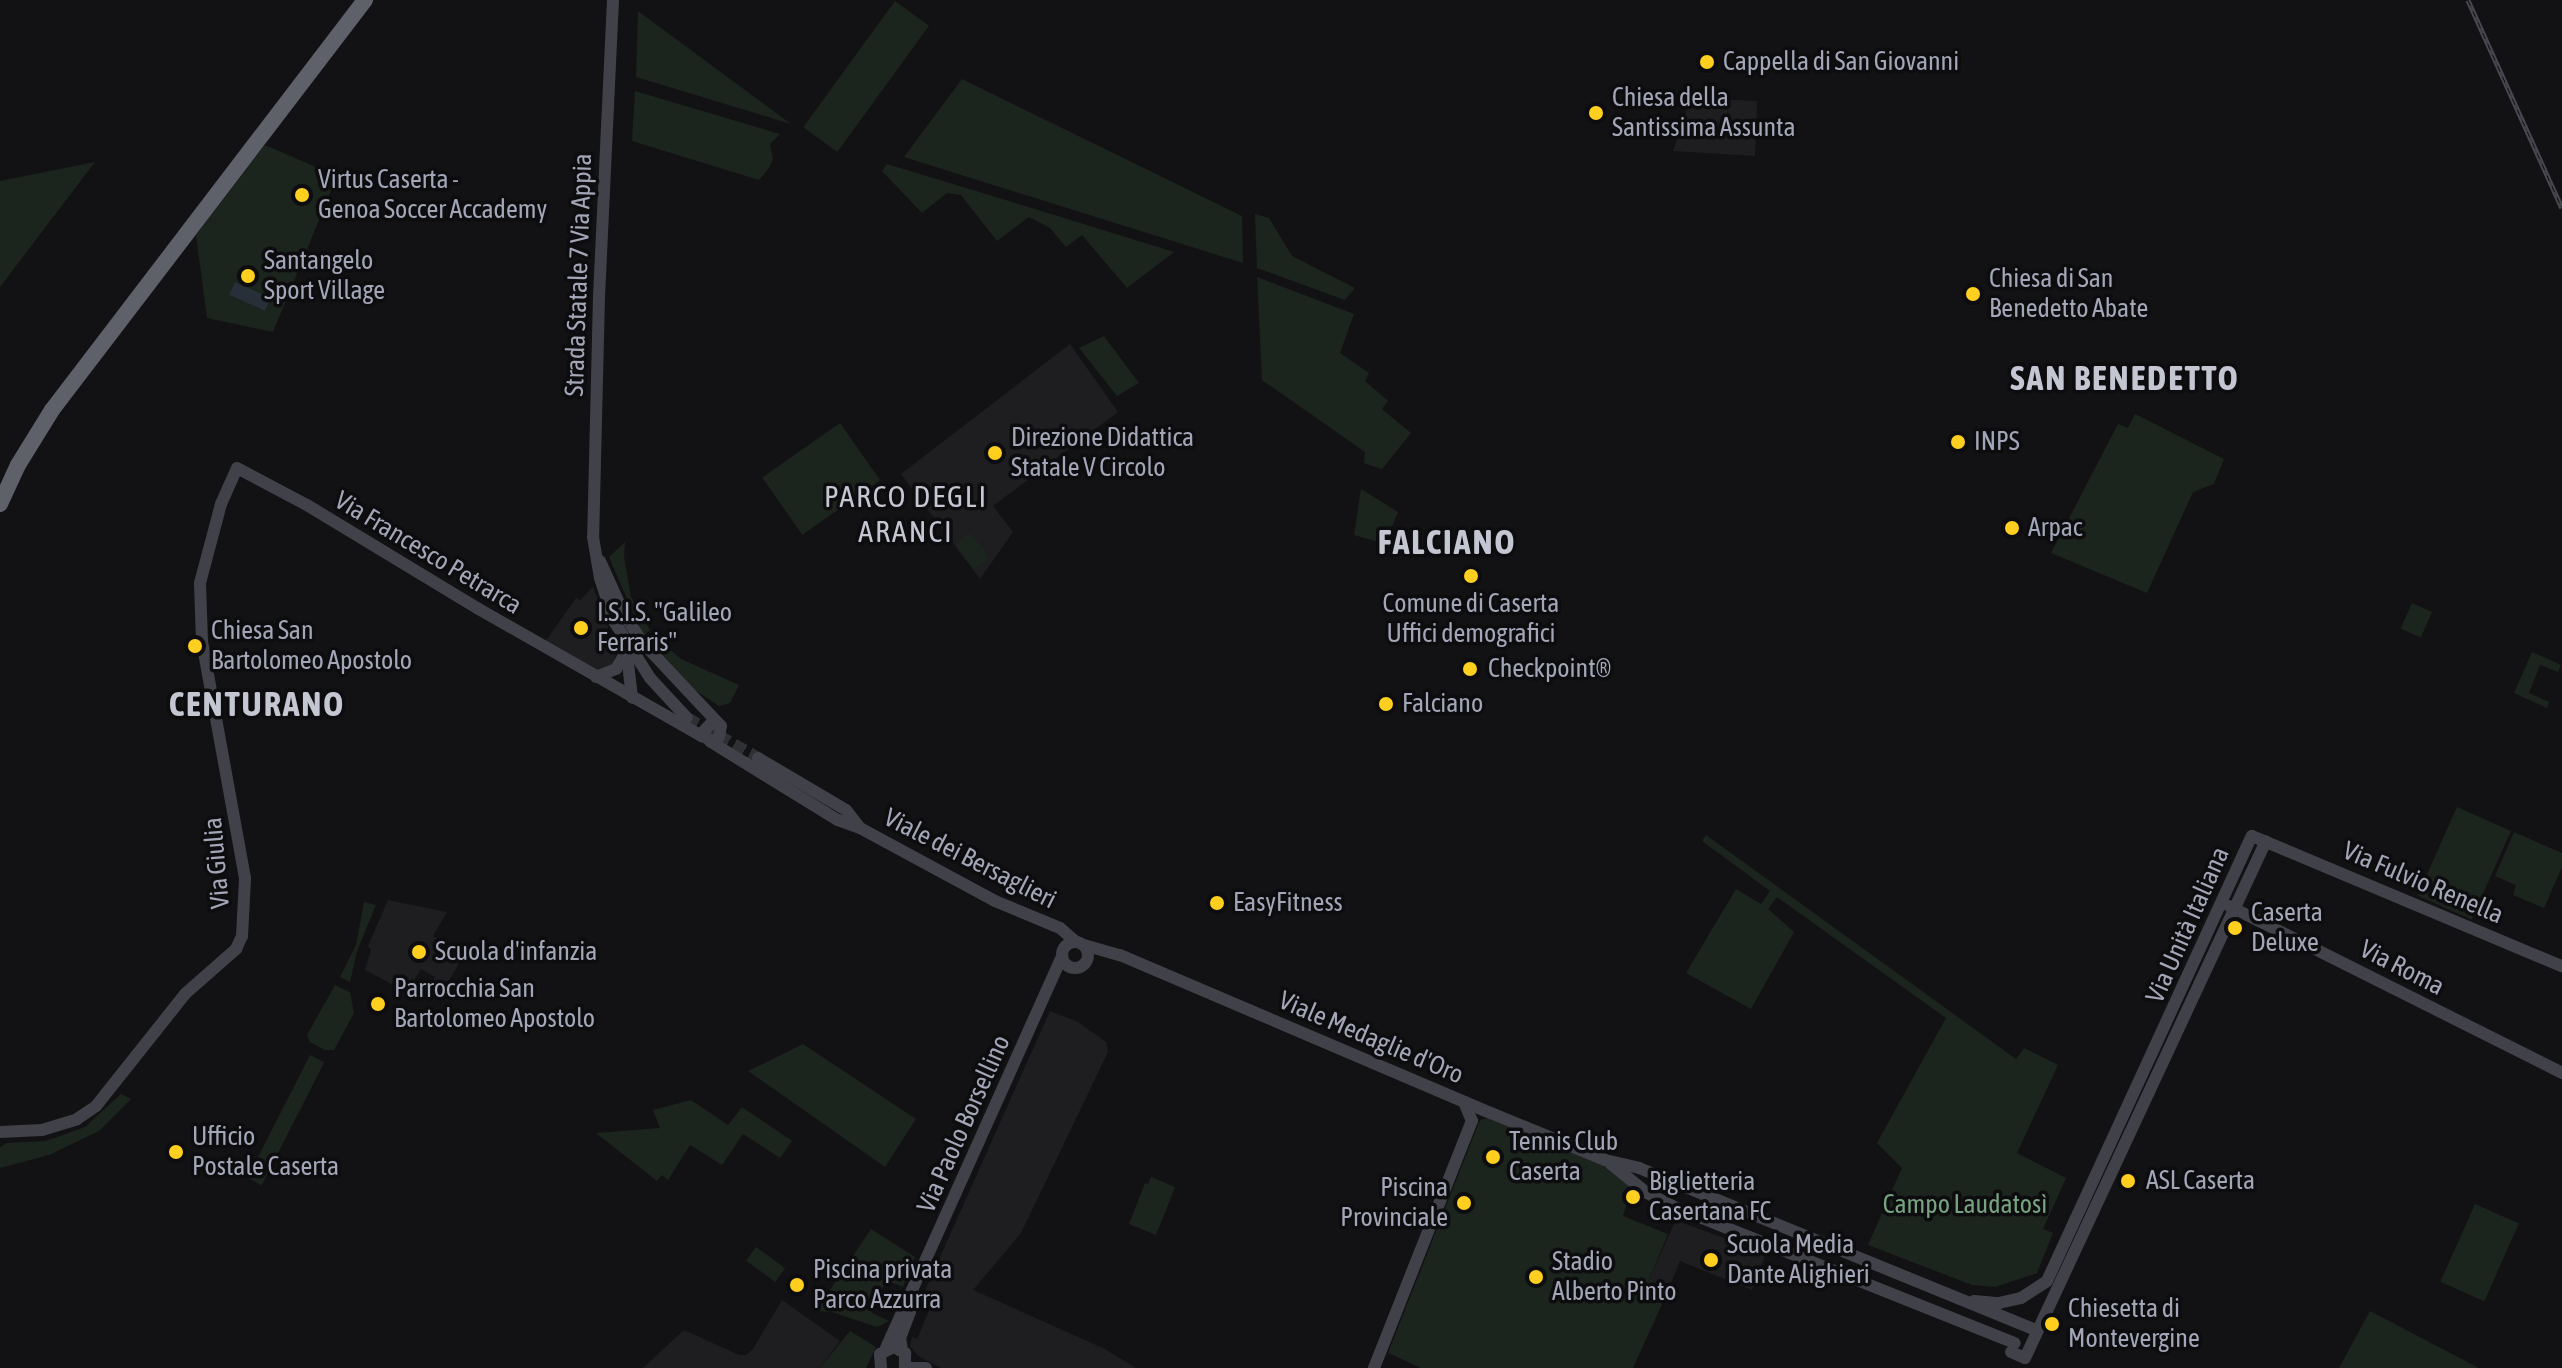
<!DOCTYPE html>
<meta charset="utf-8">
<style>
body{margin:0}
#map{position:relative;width:2562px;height:1368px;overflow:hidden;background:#121214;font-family:"Asap Condensed",sans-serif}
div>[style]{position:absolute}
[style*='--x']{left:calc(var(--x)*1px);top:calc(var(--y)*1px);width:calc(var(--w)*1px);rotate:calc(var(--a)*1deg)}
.built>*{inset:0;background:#1e1e21}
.green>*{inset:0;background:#1c241e;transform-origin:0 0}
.water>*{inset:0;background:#272f38;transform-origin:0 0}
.secondary-tunnel>*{height:12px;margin-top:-6px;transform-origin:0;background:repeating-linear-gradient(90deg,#2f3034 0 12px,transparent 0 18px)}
.secondary>*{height:12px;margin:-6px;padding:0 6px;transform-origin:6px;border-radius:6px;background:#414249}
.secondary>.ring{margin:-6px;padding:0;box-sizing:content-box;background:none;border:12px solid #414249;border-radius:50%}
.highway>*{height:16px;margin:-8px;padding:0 8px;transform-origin:8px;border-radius:8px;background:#5e606a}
.rail>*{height:5px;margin-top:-2.5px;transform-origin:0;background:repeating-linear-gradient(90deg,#0d0d0f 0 6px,#484950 0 12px);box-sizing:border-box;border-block:2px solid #484950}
.dots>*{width:22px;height:22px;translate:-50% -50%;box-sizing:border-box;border:4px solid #0d0d0f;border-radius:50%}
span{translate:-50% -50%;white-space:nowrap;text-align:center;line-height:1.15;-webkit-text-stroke:7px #0d0d0f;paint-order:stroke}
.poi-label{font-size:26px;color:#a2a6b6}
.left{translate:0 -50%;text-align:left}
.right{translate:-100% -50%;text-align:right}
.street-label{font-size:26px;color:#a2a6b6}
.park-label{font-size:26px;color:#77a27f}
.quarter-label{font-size:30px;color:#c4c6d1;letter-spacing:2px}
.district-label{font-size:34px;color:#c4c6d1;font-weight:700;letter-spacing:2px}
</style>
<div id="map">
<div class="built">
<i style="clip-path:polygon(1690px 98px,1757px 101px,1755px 156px,1673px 151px)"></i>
<i style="clip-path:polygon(1070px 344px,1118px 412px,993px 506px,1013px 532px,980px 579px,901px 474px)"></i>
<i style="clip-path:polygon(593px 587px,617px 652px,613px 664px,596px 671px,545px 642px,576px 598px,580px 600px)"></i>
<i style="clip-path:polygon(388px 900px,447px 912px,433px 936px,464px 954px,444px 990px,431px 982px,435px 977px,421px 969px,407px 992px,365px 970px,371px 950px,368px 946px)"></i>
<i style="clip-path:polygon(1050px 1011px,1078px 1022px,1106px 1042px,1108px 1052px,1021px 1233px,973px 1290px,1105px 1349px,1136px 1368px,941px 1368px,918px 1356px,910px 1346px,912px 1337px,917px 1339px,933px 1301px,923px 1295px)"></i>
<i style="clip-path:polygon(1680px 1222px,1766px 1253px,1752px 1290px,1680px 1261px,1669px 1288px,1649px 1279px,1674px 1224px)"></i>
<i style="clip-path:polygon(782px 1300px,840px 1341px,820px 1368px,643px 1368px,684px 1330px,739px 1355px,746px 1355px,753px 1349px)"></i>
</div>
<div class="green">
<i style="left:895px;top:1px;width:42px;height:156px;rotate:36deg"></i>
<i style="clip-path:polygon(638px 11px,791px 124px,636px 77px)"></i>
<i style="clip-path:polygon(962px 79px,1242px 216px,1243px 263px,904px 157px)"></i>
<i style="clip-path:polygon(635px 91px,780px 134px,770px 144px,773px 159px,769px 168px,759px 180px,632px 141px)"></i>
<i style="clip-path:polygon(265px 145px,337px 176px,273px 332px,207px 318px,196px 235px)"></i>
<i style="clip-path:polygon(95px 162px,0 287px,0 181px)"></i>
<i style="clip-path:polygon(887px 164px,1048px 213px,1174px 252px,1127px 288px,1082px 235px,1066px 247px,1050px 228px,1029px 217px,997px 241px,961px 195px,947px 193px,922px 213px,882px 171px)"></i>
<i style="clip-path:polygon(1255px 214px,1269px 218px,1292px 256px,1355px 288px,1345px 300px,1257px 268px)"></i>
<i style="clip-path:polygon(1257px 277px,1354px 314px,1340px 353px,1369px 373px,1365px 381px,1388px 401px,1382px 409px,1411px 433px,1382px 469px,1364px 463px,1365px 452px,1262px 380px)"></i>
<i style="clip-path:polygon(1104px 336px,1139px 383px,1117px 396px,1079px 348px)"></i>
<i style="clip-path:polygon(2135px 414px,2224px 459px,2214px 484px,2193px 492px,2147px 593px,2051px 553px,2118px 424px,2128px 428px)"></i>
<i style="left:840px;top:423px;width:70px;height:95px;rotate:55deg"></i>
<i style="clip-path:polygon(1361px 489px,1398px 512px,1385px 544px,1354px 535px)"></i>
<i style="left:971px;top:533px;width:31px;height:19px;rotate:54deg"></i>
<i style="clip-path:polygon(625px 542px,624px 556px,631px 597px,650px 630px,643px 636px,609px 557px)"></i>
<i style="left:2412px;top:603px;width:22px;height:28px;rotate:24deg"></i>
<i style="clip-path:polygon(655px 637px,681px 659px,739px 685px,730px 703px,719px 706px,695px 690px,648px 642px)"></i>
<i style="clip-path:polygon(2532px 652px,2561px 665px,2558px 672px,2540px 665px,2529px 693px,2549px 702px,2547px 708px,2514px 693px)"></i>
<i style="left:2457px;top:807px;width:59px;height:97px;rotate:24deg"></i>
<i style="clip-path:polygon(2514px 832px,2562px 853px,2562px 867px,2544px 908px,2513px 895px,2516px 885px,2495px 876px)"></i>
<i style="clip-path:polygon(1706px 835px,2016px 1059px,2024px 1048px,2058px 1065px,2017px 1153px,2066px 1178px,2043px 1229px,2053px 1233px,2037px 1273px,1995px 1287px,1972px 1285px,1868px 1245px,1902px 1168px,1877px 1143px,1946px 1018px,1777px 897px,1768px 909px,1794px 932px,1751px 1009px,1686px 973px,1736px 889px,1761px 904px,1770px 891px,1702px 841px)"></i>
<i style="clip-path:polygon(364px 902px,376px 905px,357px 951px,350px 982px,340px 977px,356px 945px)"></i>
<i style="clip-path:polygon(335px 985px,350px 992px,354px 1013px,334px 1050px,325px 1050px,310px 1042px,307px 1035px)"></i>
<i style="clip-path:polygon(803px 1044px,916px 1119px,885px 1167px,748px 1071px)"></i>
<i style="left:310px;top:1055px;width:16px;height:138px;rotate:27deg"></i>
<i style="clip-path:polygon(121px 1094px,131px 1099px,99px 1131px,49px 1155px,0 1168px,0 1147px,7px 1143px,46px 1141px,85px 1127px)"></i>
<i style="clip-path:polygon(691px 1100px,728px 1125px,742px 1107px,792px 1141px,780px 1158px,743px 1134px,722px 1165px,690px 1145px,668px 1180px,662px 1175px,657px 1181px,596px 1133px,660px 1128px,653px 1110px)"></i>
<i style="clip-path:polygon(1490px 1118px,1605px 1160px,1633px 1180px,1638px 1203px,1626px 1206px,1623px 1216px,1668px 1234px,1649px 1279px,1669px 1289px,1633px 1368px,1421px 1368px,1388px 1353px,1480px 1120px)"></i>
<i style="clip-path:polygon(1151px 1177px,1175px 1187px,1156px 1235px,1129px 1224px,1145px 1183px,1148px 1184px)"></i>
<i style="left:2475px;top:1204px;width:48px;height:85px;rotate:24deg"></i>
<i style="clip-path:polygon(871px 1229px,915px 1257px,903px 1287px,886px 1280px,872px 1313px,889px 1321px,877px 1327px,832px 1312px,816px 1311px)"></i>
<i style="left:756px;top:1247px;width:36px;height:17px;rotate:36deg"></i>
<i style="clip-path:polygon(2370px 1311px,2477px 1367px,2477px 1368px,2339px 1368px)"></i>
<i style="clip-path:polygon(850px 1331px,876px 1347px,866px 1368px,820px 1368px)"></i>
</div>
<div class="water">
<i style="left:235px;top:282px;width:39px;height:14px;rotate:24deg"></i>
</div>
<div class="secondary-tunnel">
<i style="--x:687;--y:718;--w:81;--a:29.4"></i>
</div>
<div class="secondary">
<i style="--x:613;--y:0;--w:297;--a:92.7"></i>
<i style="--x:599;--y:297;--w:240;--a:91.4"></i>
<i style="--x:593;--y:537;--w:42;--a:80.3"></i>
<i style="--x:600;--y:578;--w:45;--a:72"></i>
<i style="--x:614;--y:621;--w:67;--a:57.7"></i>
<i style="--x:650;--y:678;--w:54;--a:47.2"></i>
<i style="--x:600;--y:561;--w:56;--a:65.7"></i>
<i style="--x:623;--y:612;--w:36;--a:58"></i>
<i style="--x:642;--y:642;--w:115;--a:46.8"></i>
<i style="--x:721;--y:726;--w:11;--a:100"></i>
<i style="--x:719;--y:737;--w:9;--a:148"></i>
<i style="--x:711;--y:742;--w:13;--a:-135"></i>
<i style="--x:702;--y:733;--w:16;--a:-47"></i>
<i style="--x:626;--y:646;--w:52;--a:83.4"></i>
<i style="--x:596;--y:677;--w:22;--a:-22"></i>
<i style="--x:616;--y:669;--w:17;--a:-59"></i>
<i style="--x:711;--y:742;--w:149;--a:31.6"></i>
<i style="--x:838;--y:820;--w:23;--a:20"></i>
<i style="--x:860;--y:828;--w:153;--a:28.4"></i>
<i style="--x:995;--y:901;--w:70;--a:22.6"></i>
<i style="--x:1060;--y:928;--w:21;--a:41"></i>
<i style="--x:758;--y:758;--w:102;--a:30.6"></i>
<i style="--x:846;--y:810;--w:23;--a:52"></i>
<i style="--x:2229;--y:906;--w:373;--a:26.6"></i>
<i class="ring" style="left:1062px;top:942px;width:14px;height:14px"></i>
<i style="--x:1084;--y:945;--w:37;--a:16"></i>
<i style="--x:1120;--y:955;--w:403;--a:23.1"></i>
<i style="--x:1491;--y:1113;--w:123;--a:22.4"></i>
<i style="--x:1605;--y:1160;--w:35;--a:13"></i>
<i style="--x:1639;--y:1168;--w:429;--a:22.2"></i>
<i style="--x:0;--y:1132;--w:42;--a:-2.7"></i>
<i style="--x:42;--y:1130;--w:37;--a:-17"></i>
<i style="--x:77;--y:1119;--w:23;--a:-34"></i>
<i style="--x:96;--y:1106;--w:144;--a:-51.5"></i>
<i style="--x:186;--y:993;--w:67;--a:-41.3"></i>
<i style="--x:236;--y:949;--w:14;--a:-65"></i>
<i style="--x:242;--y:936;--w:58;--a:-87"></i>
<i style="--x:245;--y:878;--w:241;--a:-100.3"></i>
<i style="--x:202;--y:641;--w:58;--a:-92"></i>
<i style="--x:200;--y:583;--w:82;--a:-75.1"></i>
<i style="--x:221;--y:504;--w:39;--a:-66"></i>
<i style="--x:237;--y:468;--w:79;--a:27.9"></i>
<i style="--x:307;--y:505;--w:199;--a:31.2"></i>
<i style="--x:477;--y:608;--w:260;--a:29.7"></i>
<i style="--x:1611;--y:1164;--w:46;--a:38.9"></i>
<i style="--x:1647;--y:1193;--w:28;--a:27"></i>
<i style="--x:1672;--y:1206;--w:369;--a:21.8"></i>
<i style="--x:1974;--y:1301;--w:25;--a:5"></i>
<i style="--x:1999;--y:1303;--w:23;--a:-13"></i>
<i style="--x:2021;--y:1298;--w:31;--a:-33"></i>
<i style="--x:2047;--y:1281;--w:490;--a:-65.3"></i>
<i style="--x:2252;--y:836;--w:336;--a:22.8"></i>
<i style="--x:886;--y:1348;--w:430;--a:-65.8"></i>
<i style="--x:902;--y:1350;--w:12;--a:-99"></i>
<i style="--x:900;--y:1338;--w:28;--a:-69"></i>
<i style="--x:2011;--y:1352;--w:15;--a:23"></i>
<i style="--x:2025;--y:1358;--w:570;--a:-65.01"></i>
<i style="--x:881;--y:1368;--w:14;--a:-94"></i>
<i style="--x:880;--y:1354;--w:16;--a:-27"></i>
<i style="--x:894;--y:1347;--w:13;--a:29"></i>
<i style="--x:905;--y:1353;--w:15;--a:90"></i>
<i style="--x:905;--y:1368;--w:21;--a:0"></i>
<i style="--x:1374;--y:1368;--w:266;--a:-68.4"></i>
<i style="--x:1472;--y:1121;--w:21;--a:-113"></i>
</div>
<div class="highway">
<i style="--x:0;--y:504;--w:43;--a:-65.2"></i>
<i style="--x:18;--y:465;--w:65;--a:-58.3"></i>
<i style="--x:52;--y:410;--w:516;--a:-52.64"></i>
</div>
<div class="rail">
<i style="--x:2468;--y:0;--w:228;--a:65.7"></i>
</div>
<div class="dots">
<i style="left:1707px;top:62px;background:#ffcf1f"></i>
<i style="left:1596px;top:113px;background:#ffcf1f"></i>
<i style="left:302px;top:195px;background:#ffcf1f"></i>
<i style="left:248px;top:276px;background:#ffcf1f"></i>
<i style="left:1973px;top:294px;background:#ffcf1f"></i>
<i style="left:1958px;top:442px;background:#ffcf1f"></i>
<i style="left:995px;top:453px;background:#ffcf1f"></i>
<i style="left:2012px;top:528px;background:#ffcf1f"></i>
<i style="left:1471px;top:576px;background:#ffcf1f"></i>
<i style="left:581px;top:628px;background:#ffcf1f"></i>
<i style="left:195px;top:646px;background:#ffcf1f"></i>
<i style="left:1470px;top:669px;background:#ffcf1f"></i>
<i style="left:1386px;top:704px;background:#ffcf1f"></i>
<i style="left:1217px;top:903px;background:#ffcf1f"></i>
<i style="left:2235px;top:928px;background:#ffcf1f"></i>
<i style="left:419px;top:952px;background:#ffcf1f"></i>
<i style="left:378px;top:1004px;background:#ffcf1f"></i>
<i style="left:176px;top:1152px;background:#ffcf1f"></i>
<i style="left:1493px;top:1157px;background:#ffcf1f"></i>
<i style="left:2128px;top:1181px;background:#ffcf1f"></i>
<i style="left:1633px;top:1197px;background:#ffcf1f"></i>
<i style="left:1464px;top:1203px;background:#ffcf1f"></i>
<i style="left:1711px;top:1260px;background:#ffcf1f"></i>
<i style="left:1536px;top:1277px;background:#ffcf1f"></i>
<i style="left:797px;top:1285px;background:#ffcf1f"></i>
<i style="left:2052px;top:1324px;background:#ffcf1f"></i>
</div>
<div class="poi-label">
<span class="left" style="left:1723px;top:62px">Cappella di San Giovanni</span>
<span class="left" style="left:1612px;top:113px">Chiesa della<br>Santissima Assunta</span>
<span class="left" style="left:318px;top:195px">Virtus Caserta -<br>Genoa Soccer Accademy</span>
<span class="left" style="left:264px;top:276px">Santangelo<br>Sport Village</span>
<span class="left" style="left:1989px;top:294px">Chiesa di San<br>Benedetto Abate</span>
<span class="left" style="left:1011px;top:453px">Direzione Didattica<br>Statale V Circolo</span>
<span class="left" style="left:1974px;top:442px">INPS</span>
<span class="left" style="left:2028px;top:528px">Arpac</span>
<span style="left:1471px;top:619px">Comune di Caserta<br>Uffici demografici</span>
<span class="left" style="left:597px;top:628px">I.S.I.S. "Galileo<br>Ferraris"</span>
<span class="left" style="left:211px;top:646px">Chiesa San<br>Bartolomeo Apostolo</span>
<span class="left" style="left:1488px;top:669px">Checkpoint®</span>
<span class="left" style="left:1402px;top:704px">Falciano</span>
<span class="left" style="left:1233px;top:903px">EasyFitness</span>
<span class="left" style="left:2251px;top:928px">Caserta<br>Deluxe</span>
<span class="left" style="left:435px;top:952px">Scuola d'infanzia</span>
<span class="left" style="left:394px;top:1004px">Parrocchia San<br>Bartolomeo Apostolo</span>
<span class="left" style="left:192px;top:1152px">Ufficio<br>Postale Caserta</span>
<span class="left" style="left:1509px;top:1157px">Tennis Club<br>Caserta</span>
<span class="left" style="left:2146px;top:1181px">ASL Caserta</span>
<span class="left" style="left:1649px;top:1197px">Biglietteria<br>Casertana FC</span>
<span class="right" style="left:1448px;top:1203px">Piscina<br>Provinciale</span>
<span class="left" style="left:1727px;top:1260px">Scuola Media<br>Dante Alighieri</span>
<span class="left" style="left:1552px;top:1277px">Stadio<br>Alberto Pinto</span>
<span class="left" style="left:813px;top:1285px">Piscina privata<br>Parco Azzurra</span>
<span class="left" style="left:2068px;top:1324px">Chiesetta di<br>Montevergine</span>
</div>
<div class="street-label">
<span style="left:579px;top:275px;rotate:-88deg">Strada Statale 7 Via Appia</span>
<span style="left:428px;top:553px;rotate:31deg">Via Francesco Petrarca</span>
<span style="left:970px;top:859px;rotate:27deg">Viale dei Bersaglieri</span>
<span style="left:217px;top:863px;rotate:-95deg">Via Giulia</span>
<span style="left:2423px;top:883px;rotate:23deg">Via Fulvio Renella</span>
<span style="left:2188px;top:925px;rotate:-66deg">Via Unità Italiana</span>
<span style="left:2402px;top:968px;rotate:27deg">Via Roma</span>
<span style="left:1371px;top:1038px;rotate:23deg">Viale Medaglie d'Oro</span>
<span style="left:964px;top:1124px;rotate:-66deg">Via Paolo Borsellino</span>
</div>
<div class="park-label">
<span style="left:1965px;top:1205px">Campo Laudatosì</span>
</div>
<div class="quarter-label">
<span style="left:906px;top:513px">PARCO DEGLI<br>ARANCI</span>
</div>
<div class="district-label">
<span style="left:2125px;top:378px">SAN BENEDETTO</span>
<span style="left:1447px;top:542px">FALCIANO</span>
<span style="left:257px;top:704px">CENTURANO</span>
</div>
</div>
